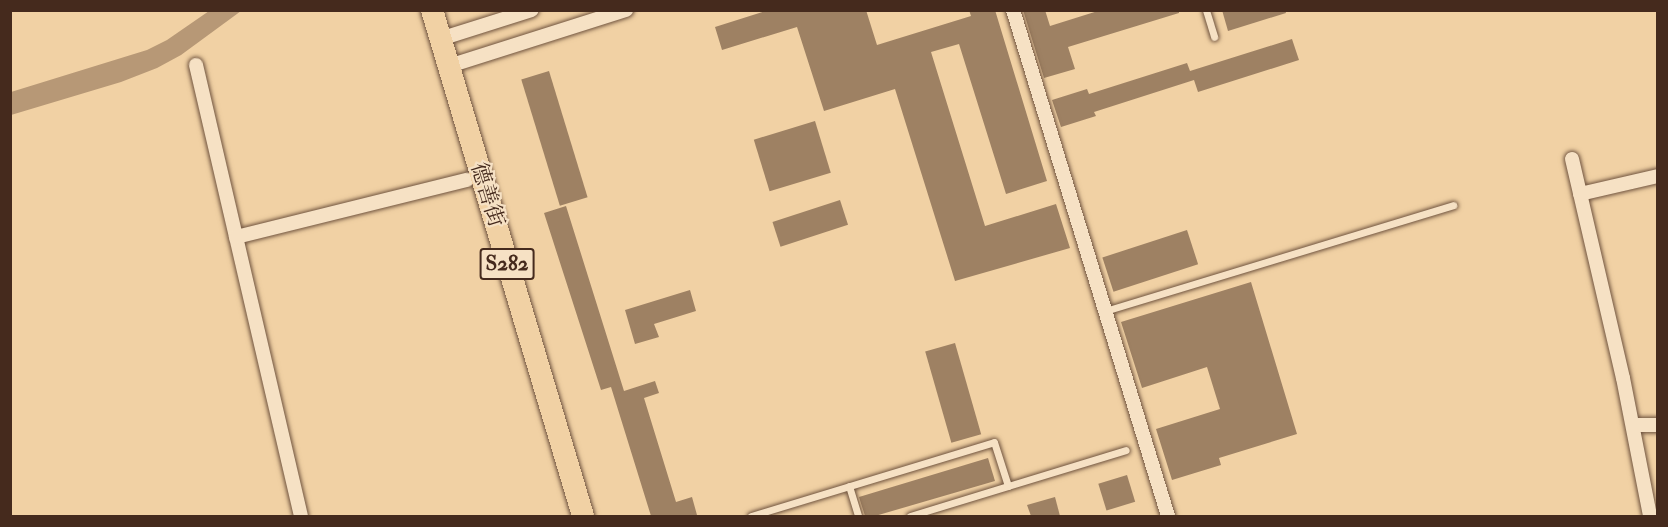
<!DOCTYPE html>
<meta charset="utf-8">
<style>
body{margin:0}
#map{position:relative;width:1668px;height:527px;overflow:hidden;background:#f1d1a4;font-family:"IM FELL Double Pica","Noto Serif SC",serif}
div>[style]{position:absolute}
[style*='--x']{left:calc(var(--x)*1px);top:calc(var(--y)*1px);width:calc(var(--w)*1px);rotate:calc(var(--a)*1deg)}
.water>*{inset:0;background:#b79876}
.building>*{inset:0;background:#9e8163;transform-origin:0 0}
.roads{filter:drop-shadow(0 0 2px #70543f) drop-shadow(0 0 2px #70543f)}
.lane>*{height:7px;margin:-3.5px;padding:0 3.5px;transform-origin:3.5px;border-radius:3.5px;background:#f6e1c4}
.street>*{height:14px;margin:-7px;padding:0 7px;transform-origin:7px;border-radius:7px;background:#f6e1c4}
.primary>*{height:22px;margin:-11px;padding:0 11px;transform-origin:11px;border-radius:11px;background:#f1d1a4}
span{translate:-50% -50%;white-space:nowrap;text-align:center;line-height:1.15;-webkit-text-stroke:4.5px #f6e1c4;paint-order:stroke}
.shield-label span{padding:2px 4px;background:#f6e1c4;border:2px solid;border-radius:4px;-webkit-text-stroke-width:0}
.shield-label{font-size:21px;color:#452a1d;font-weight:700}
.street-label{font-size:22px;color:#452a1d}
.frame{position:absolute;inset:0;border:12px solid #452a1d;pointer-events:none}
</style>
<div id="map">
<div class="water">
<i style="clip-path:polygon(209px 11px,241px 11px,181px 55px,157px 68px,121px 82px,11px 115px,11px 92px,147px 50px,167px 40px)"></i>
</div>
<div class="building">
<i style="clip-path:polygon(769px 10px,866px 10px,877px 45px,971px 16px,969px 10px,995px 10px,1047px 181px,1006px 194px,959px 44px,931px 52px,985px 226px,1056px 204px,1070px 248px,955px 281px,895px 89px,824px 111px,797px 27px,722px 50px,715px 27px)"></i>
<i style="clip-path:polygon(1023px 10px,1045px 10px,1050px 26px,1101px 10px,1179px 10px,1179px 13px,1068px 47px,1075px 69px,1044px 78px)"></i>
<i style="clip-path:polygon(1222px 10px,1285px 10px,1286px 13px,1228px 31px)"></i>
<i style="clip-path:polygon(1292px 39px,1299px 60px,1198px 92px,1194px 80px,1094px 112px,1096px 116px,1061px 127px,1052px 100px,1087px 89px,1089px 94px,1187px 63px,1190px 71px)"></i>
<i style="left:549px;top:71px;width:132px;height:29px;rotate:73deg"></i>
<i style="left:815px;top:121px;width:54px;height:64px;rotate:73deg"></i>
<i style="left:840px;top:200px;width:26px;height:71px;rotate:72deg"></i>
<i style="clip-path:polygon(566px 206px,624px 391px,655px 381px,659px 393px,644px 398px,676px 502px,692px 497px,697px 515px,651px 516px,611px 387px,601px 390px,544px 213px)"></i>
<i style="left:1187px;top:230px;width:36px;height:89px;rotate:72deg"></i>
<i style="clip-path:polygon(1251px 282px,1297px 434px,1219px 458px,1221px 465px,1172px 480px,1156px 429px,1220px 409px,1207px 367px,1142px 388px,1121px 322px)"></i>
<i style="clip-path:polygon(690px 290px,696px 311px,654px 324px,659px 337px,635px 344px,625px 310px)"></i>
<i style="left:955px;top:343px;width:95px;height:31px;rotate:74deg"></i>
<i style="clip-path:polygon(988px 458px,995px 481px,875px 516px,865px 516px,859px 497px)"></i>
<i style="left:1127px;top:475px;width:28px;height:30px;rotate:73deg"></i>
<i style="clip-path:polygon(1055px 497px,1060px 516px,1031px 516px,1027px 505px)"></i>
</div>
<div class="roads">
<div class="lane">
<i style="--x:1206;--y:10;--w:28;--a:73"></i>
<i style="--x:1105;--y:311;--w:364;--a:-16.9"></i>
<i style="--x:849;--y:486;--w:31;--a:73"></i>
<i style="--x:751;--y:516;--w:254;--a:-16.9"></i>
<i style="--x:994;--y:442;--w:46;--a:72.3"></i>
<i style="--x:1008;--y:486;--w:123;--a:-17"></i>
<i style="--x:910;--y:516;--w:102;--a:-17"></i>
</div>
<div class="street">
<i style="--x:1013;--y:10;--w:529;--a:72.97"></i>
<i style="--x:440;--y:39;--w:96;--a:-17.5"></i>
<i style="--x:196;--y:65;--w:463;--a:76.9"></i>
<i style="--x:449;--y:66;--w:186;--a:-17.6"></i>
<i style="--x:1572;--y:159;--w:225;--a:76.9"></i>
<i style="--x:1623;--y:378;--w:141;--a:78.9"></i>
<i style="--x:1580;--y:194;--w:80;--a:-13"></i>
<i style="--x:236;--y:237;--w:238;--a:-13.9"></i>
<i style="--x:1633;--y:425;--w:25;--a:0"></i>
</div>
<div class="primary">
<i style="--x:432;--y:10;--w:528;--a:73.38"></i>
</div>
</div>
<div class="shield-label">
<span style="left:507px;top:264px">S282</span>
</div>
<div class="street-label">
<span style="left:487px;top:195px;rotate:73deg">德善街</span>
</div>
<div class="frame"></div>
</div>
